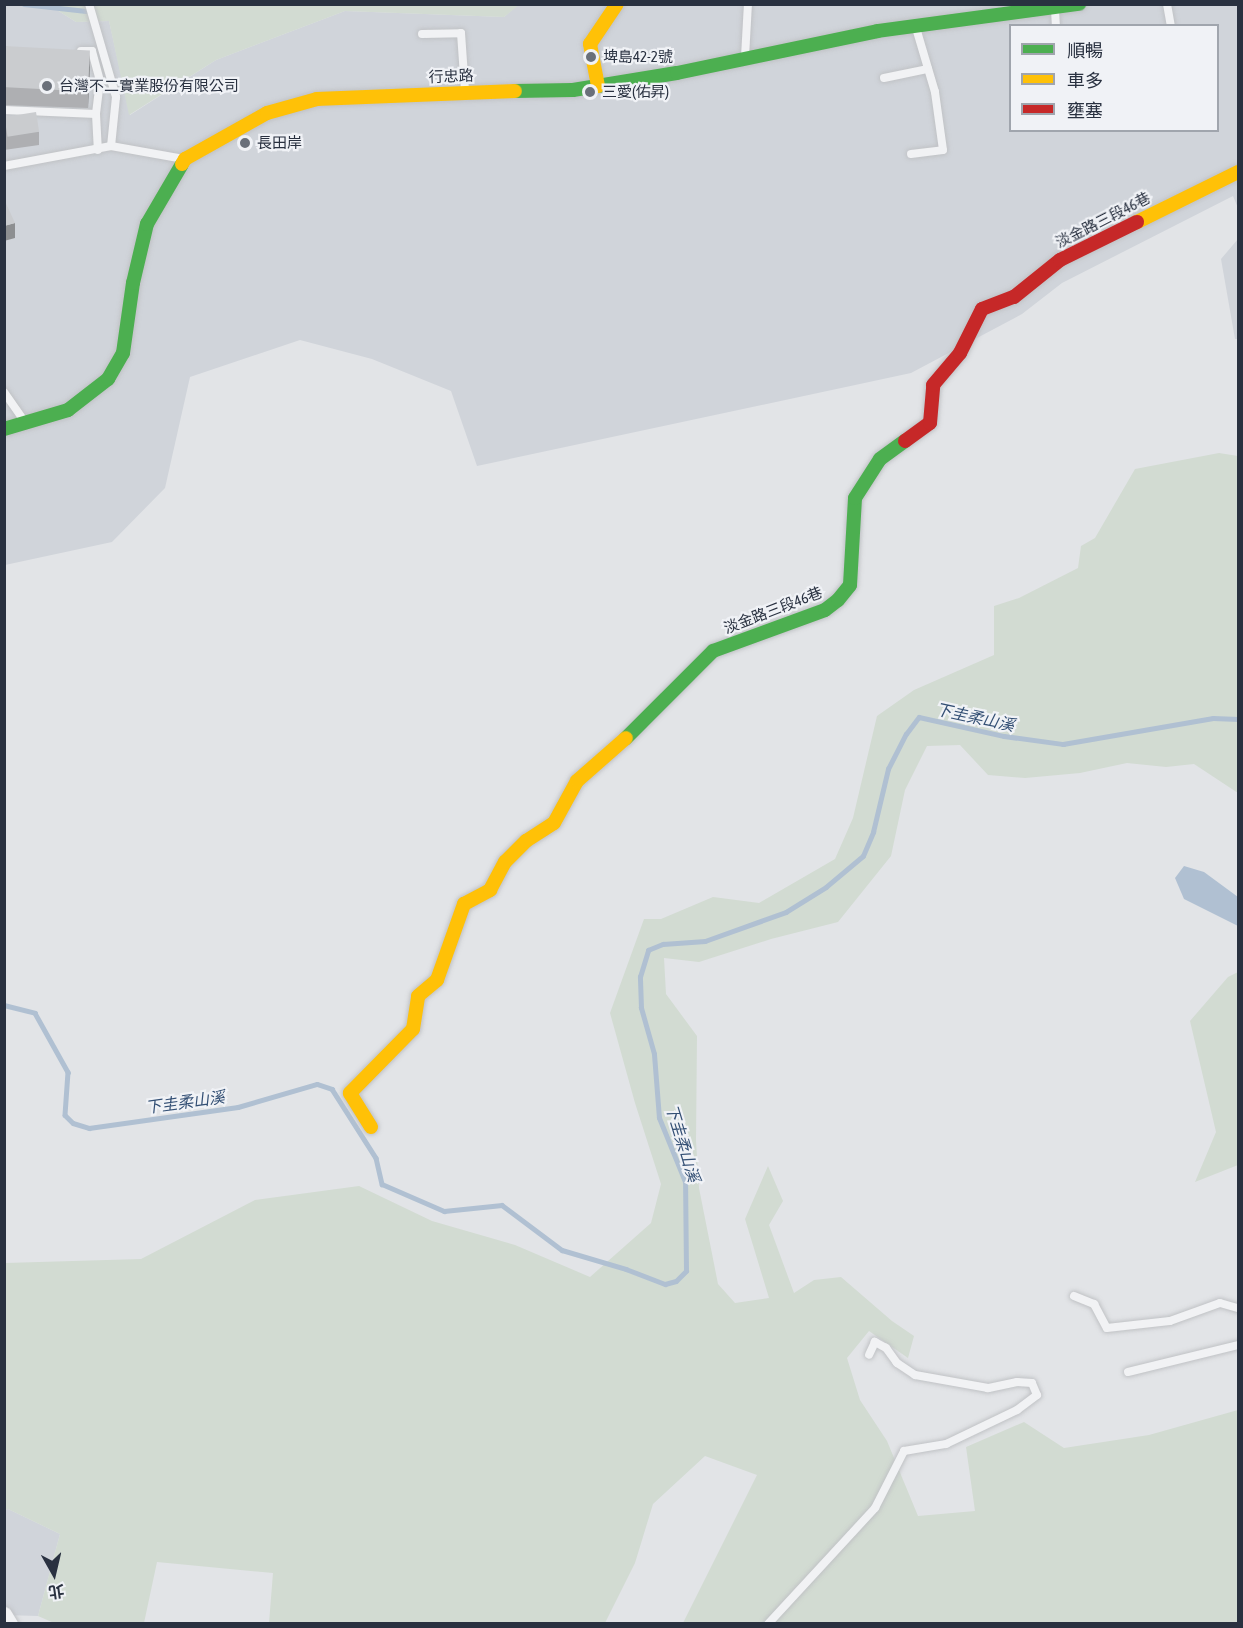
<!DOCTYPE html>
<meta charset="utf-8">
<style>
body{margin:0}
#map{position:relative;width:1243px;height:1628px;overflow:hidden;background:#e2e4e7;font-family:"Asap Condensed","Noto Sans TC",sans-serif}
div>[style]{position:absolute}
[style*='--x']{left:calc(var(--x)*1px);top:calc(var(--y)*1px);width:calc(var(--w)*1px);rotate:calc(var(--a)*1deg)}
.built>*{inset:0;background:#d0d4da}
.green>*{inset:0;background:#d2dbd2}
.water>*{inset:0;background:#b0c0d2}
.stream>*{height:4.5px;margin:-2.25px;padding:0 2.25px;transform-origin:2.25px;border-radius:2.25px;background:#b0c0d2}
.roads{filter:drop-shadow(0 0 2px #c0c2c5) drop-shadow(0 0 2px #c0c2c5)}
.lane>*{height:8px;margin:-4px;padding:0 4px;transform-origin:4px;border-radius:4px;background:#f1f2f4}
.street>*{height:15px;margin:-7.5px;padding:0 7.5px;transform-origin:7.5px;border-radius:7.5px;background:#f1f2f4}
.fast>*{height:14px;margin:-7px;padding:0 7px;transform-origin:7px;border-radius:7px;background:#4caf50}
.slow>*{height:14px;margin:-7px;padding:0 7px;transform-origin:7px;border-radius:7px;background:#ffc107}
.jam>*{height:14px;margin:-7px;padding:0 7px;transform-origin:7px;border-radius:7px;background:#c62828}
.wall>*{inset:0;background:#aeafb2}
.shaded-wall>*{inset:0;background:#8d8f91}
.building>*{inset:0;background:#cacccf;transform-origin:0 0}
.dots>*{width:16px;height:16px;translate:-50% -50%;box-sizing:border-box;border:3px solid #f0f2f6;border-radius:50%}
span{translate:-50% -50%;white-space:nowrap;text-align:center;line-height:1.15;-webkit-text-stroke:4.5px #f0f2f6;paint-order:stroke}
.poi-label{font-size:15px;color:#293140}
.left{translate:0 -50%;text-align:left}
.street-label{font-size:15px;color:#293140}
.water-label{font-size:16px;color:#334f74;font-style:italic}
.frame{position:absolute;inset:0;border:6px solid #293140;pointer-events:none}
.legend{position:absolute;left:1009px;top:24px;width:210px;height:108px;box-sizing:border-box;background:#f0f2f6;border:2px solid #a0a5ad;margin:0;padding:8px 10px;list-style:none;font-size:18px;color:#293140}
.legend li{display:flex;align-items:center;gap:12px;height:30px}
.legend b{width:30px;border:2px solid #a0a5ad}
.north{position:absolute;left:24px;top:1544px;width:60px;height:60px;-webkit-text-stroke:4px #f0f2f6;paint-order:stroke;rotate:172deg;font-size:16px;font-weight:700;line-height:24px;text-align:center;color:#293140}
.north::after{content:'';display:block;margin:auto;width:21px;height:27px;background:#293140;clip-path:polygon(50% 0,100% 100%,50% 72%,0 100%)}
</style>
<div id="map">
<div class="built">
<i style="clip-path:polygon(evenodd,519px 4px,1238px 5px,1238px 208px,1233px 196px,1062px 283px,1022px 314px,911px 373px,477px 466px,451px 391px,372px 359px,300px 340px,190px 377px,165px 488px,112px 542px,5px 565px,5px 5px,49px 5px,76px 22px,109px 21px,130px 115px,216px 60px,345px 11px,504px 17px,519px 4px,1010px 26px,1218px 26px,1218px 130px,1010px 130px,1010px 26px)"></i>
<i style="clip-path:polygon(1238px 239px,1238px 339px,1235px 339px,1221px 259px)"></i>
<i style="clip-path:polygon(8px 1509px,60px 1534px,38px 1616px,5px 1615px,4px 1510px)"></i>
</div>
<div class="green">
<i style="clip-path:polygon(49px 5px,519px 5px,504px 17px,345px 11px,216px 60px,129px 115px,109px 21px,76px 22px)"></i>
<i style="clip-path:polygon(1219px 453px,1238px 456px,1238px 793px,1194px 764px,1166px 767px,1127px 763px,1080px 773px,1025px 778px,988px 775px,960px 745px,927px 746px,905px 790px,891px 856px,838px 922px,771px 939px,699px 962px,664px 958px,666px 994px,697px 1036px,696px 1141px,699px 1188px,718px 1284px,735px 1303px,769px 1298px,745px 1219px,768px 1166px,783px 1201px,769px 1225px,794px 1293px,814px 1280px,841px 1277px,892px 1321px,914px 1336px,908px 1358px,869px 1331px,847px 1358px,860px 1400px,887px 1441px,918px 1516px,975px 1511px,966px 1447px,1024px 1422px,1064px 1448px,1149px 1435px,1238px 1410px,1238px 1623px,683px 1623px,757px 1475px,705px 1456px,653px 1504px,635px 1563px,605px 1623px,269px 1623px,273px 1573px,157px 1562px,144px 1623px,54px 1623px,38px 1616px,60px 1534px,8px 1509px,5px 1510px,5px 1263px,141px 1259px,255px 1200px,359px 1186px,432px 1221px,515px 1245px,590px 1277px,651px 1223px,661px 1184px,635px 1103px,610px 1013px,644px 919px,661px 919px,713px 897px,759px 903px,835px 859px,853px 818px,877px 716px,914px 690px,994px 655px,994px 606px,1019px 598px,1078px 568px,1081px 546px,1095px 538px,1135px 469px)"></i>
<i style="clip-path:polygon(1238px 972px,1238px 1165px,1195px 1182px,1216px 1132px,1190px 1021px,1228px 977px)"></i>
</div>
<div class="water">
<i style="clip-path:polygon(1184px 866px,1204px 872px,1238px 897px,1238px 926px,1184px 899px,1175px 878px)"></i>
</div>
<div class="stream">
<i style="--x:24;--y:4;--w:62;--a:6.4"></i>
<i style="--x:4;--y:1005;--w:32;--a:14"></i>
<i style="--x:35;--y:1013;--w:68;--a:60.8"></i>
<i style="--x:68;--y:1072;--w:43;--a:94"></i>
<i style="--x:65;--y:1115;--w:11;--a:45"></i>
<i style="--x:73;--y:1123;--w:17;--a:17"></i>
<i style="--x:89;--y:1128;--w:150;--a:-8"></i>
<i style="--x:238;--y:1107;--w:82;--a:-16.2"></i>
<i style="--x:317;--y:1084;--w:16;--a:18"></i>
<i style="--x:332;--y:1089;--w:82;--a:57.5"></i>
<i style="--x:376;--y:1158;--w:27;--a:77"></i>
<i style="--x:382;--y:1184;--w:68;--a:23.5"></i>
<i style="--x:444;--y:1211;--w:58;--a:-5.9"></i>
<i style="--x:502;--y:1205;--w:75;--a:36.9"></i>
<i style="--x:562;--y:1250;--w:67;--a:16.5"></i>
<i style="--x:626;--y:1269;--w:42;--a:21"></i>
<i style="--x:665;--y:1284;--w:11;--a:-15"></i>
<i style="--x:676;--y:1281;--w:14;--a:-45"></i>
<i style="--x:686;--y:1271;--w:89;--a:-90.6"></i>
<i style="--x:685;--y:1182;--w:69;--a:-112.1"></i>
<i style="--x:659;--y:1118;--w:64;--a:-94.5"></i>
<i style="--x:654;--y:1054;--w:48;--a:-105.8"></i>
<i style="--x:641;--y:1008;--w:31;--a:-92"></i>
<i style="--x:640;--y:977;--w:28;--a:-73"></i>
<i style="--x:648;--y:950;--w:16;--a:-22"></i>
<i style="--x:663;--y:944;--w:42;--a:-4.1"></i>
<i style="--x:705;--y:941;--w:86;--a:-19.7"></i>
<i style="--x:786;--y:912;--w:47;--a:-32"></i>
<i style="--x:826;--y:887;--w:48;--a:-40"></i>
<i style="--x:863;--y:856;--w:26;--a:-67"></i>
<i style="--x:873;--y:832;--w:65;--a:-76.6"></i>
<i style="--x:888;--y:769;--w:39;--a:-63"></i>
<i style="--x:906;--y:734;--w:21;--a:-53"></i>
<i style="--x:919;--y:717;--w:87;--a:12.6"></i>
<i style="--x:1004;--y:736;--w:60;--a:7.7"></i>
<i style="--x:1063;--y:744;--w:152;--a:-9.8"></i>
<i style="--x:1213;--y:718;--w:25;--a:2"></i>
</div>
<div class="roads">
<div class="lane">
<i style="--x:89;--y:4;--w:97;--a:73.8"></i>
<i style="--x:116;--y:97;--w:49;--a:95.8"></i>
<i style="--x:111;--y:146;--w:74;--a:10.1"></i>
<i style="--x:1167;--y:4;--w:22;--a:80"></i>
<i style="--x:1055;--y:9;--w:17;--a:87"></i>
<i style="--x:422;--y:34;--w:39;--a:-1"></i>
<i style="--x:461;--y:33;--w:57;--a:86"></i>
<i style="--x:81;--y:51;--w:11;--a:0"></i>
<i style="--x:92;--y:51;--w:31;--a:75"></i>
<i style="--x:100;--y:81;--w:33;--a:97"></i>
<i style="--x:96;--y:114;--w:36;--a:87"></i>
<i style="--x:745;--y:57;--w:53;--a:-86.8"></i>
<i style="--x:884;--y:78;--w:45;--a:-11.6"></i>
<i style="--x:4;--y:110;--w:92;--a:2.5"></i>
<i style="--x:911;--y:154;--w:32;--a:-7"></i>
<i style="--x:943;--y:150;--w:59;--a:-97.9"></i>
<i style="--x:935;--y:92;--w:67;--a:-106.5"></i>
<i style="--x:4;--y:166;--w:109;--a:-10.6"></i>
<i style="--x:4;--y:392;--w:35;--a:55"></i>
<i style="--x:1074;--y:1296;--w:22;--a:22"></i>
<i style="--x:1094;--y:1304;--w:27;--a:62"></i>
<i style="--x:1107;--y:1328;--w:63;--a:-6.3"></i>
<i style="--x:1170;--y:1321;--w:53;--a:-19.8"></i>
<i style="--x:1220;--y:1303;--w:19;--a:16"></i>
<i style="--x:1128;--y:1372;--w:113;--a:-13.8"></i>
<i style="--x:768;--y:1624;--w:158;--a:-47.3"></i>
<i style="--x:875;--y:1508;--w:64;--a:-63"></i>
<i style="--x:904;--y:1451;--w:43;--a:-9.5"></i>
<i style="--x:946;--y:1444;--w:79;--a:-25.6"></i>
<i style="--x:1017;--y:1410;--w:25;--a:-37"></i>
<i style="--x:1037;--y:1395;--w:13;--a:-113"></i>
<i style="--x:1032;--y:1383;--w:15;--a:-176"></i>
<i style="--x:1017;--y:1382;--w:30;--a:168"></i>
<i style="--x:988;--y:1388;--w:74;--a:-169.9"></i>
<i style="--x:915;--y:1375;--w:22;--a:-146"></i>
<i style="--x:897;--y:1363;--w:19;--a:-126"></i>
<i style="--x:886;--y:1348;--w:13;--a:-151"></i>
<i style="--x:875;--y:1342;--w:14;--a:115"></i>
</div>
<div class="street">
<i style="--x:4;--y:1614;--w:12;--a:59"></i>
</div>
<div class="fast">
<i style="--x:515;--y:91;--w:58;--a:-1"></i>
<i style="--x:573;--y:90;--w:105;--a:-9.3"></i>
<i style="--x:677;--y:73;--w:205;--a:-11.8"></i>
<i style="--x:878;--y:31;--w:203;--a:-7.7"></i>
<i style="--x:4;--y:429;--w:67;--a:-16.5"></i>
<i style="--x:68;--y:410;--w:51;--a:-37.8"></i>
<i style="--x:108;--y:379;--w:30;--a:-60"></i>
<i style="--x:123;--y:353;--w:71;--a:-81.9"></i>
<i style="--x:133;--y:283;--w:61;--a:-76.7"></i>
<i style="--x:147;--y:224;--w:69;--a:-59.7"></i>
<i style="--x:626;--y:738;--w:123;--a:-45"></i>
<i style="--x:713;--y:651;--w:119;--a:-20.1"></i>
<i style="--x:825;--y:610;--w:16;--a:-38"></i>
<i style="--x:838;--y:600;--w:19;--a:-51"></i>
<i style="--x:850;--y:585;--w:87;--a:-86.7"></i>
<i style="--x:855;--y:498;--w:46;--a:-57.3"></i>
<i style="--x:880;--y:459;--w:31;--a:-36"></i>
</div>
<div class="slow">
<i style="--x:598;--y:86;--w:43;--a:-100.8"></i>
<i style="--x:590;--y:44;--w:48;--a:-56"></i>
<i style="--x:182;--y:164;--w:6;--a:-59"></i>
<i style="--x:185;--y:159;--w:94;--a:-29.3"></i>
<i style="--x:267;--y:113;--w:52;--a:-15.6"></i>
<i style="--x:317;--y:99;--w:198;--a:-2.3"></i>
<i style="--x:1137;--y:222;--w:113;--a:-26.3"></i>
<i style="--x:371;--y:1127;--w:40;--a:-122"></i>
<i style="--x:350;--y:1093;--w:90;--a:-45.5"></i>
<i style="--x:413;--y:1029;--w:33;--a:-81"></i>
<i style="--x:418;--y:996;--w:25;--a:-40"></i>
<i style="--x:437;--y:980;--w:81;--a:-70.4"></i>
<i style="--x:464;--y:904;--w:30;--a:-28"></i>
<i style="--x:490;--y:890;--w:32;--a:-62"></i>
<i style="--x:505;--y:862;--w:30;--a:-45"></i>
<i style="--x:526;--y:841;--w:33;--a:-33"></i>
<i style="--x:554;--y:823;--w:48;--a:-61.3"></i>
<i style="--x:577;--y:781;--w:65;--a:-41.3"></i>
</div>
<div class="jam">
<i style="--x:905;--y:441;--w:31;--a:-36"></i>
<i style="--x:930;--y:423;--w:38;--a:-85"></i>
<i style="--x:933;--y:385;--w:42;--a:-49.8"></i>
<i style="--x:960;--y:353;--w:49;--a:-63.4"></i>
<i style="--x:982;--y:309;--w:34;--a:-21"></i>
<i style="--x:1014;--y:297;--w:59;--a:-38.8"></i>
<i style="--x:1060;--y:260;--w:86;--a:-26.3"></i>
</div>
</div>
<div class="wall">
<i style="clip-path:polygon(4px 46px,90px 67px,88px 108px,4px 105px)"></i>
<i style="clip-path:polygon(4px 116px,39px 132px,39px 145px,4px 150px)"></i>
</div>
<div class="shaded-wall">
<i style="clip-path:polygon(90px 50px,90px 67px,88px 108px,88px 90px)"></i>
<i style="clip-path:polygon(15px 223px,15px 238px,4px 241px,4px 226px)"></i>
</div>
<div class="building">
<i style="left:4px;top:46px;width:86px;height:41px;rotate:3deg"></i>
<i style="left:36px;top:112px;width:20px;height:32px;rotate:81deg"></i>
<i style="clip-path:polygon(4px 199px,15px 223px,4px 226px)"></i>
</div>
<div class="dots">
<i style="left:591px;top:57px;background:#6a707a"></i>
<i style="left:47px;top:86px;background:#6a707a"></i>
<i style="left:590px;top:92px;background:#6a707a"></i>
<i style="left:245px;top:143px;background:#6a707a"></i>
</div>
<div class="poi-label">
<span class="left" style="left:603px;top:57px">埤島42-2號</span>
<span class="left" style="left:59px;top:86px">台灣不二實業股份有限公司</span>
<span class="left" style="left:602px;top:92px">三愛(佑昇)</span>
<span class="left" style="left:257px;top:143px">長田岸</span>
</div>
<div class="street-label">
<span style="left:451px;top:76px;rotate:-2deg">行忠路</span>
<span style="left:1103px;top:220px;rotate:-27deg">淡金路三段46巷</span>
<span style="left:773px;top:610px;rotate:-21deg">淡金路三段46巷</span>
</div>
<div class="water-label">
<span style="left:975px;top:717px;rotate:12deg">下圭柔山溪</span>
<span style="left:185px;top:1102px;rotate:-8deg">下圭柔山溪</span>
<span style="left:683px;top:1143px;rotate:73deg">下圭柔山溪</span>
</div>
<div class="frame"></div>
<ul class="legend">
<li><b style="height:8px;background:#4caf50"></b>順暢</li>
<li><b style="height:8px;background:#ffc107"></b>車多</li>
<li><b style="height:8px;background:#c62828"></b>壅塞</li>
</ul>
<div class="north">北</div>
</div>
